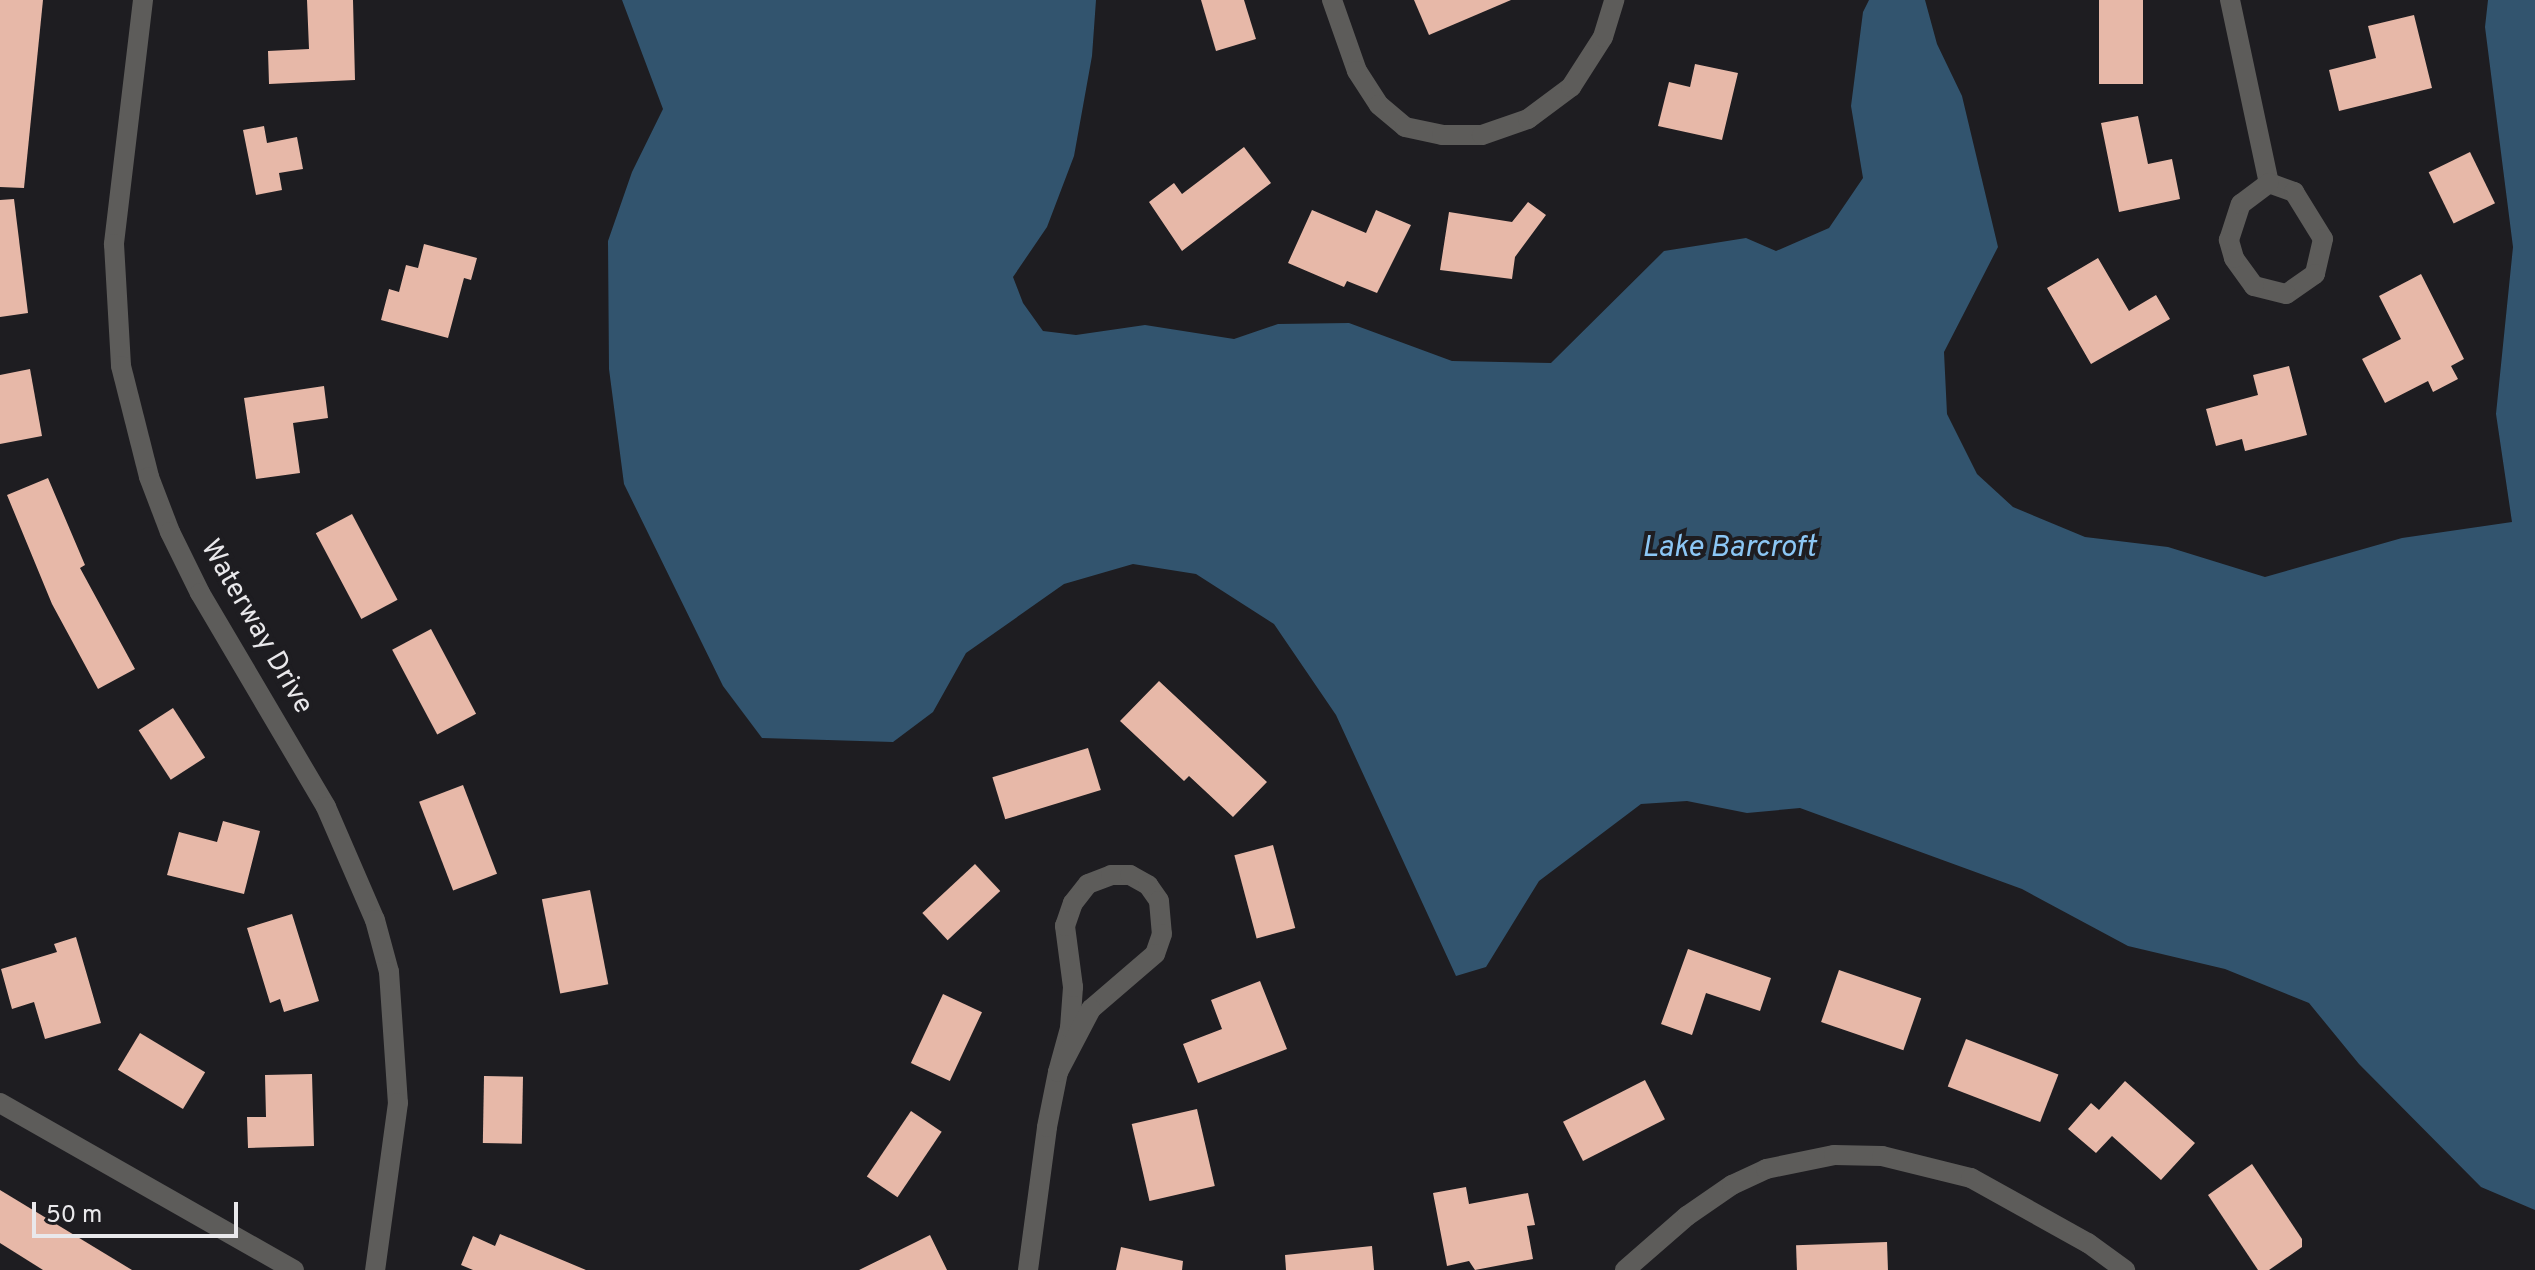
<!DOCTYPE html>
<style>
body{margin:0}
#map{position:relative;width:2535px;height:1270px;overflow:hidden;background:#1e1d21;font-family:Overpass,sans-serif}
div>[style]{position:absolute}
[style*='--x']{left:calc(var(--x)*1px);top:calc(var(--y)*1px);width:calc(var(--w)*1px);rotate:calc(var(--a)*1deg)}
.water>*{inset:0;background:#32546e}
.building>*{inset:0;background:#e7b8a8;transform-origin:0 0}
.minor>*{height:20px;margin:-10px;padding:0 10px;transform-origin:10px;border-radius:10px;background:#5d5c5a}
span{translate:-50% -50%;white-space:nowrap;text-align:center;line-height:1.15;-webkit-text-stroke:8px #1e1d21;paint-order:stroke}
.street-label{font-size:28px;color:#e9e8eb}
.water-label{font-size:30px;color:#8cc7f5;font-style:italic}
.scale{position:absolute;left:32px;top:1202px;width:206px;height:36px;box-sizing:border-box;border:4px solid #e9e8eb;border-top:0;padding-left:10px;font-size:24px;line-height:28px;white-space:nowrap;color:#e9e8eb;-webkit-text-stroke:6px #1e1d21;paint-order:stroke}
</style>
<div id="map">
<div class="water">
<i style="clip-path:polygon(622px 0,1096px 0,1092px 56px,1074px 156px,1047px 227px,1013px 277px,1023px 303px,1043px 331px,1076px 335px,1145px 325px,1234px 339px,1278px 324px,1349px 323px,1452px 361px,1551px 363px,1664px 251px,1746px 238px,1776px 251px,1829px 228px,1863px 178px,1851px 106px,1863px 12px,1869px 0,1925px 0,1937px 44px,1962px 96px,1998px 247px,1944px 352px,1947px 414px,1977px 474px,2013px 507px,2085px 537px,2168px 547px,2265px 577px,2402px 538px,2512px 522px,2496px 414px,2513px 247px,2485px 27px,2488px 0,2535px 0,2535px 1210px,2481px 1187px,2359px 1064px,2309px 1003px,2225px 969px,2128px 946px,2022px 889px,1800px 808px,1747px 813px,1687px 801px,1641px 804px,1539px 881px,1486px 967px,1456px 976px,1336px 715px,1274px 624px,1196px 574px,1133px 564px,1064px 584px,966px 653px,933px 712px,893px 742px,762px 738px,723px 686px,624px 484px,609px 369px,608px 241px,632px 172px,663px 109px)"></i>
</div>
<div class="building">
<i style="clip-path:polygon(0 0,43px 0,24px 188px,0 187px)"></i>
<i style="clip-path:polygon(307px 0,353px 0,355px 80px,269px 84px,268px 51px,309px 49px)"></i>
<i style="clip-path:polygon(1201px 0,1244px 0,1256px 39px,1216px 51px)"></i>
<i style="clip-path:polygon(1414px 0,1511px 0,1429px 35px)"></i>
<i style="left:2099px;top:0;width:44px;height:84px"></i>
<i style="clip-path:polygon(2414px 15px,2432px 88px,2339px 111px,2329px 70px,2376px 58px,2368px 26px)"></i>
<i style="clip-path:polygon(1695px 64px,1738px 73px,1722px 140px,1658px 126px,1669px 82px,1690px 87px)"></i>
<i style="clip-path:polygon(2138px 116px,2148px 164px,2172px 159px,2180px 199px,2119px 212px,2101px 123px)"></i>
<i style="clip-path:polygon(264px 126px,267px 143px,297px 137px,303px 169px,279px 173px,282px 190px,256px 195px,243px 130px)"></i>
<i style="clip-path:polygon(1244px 147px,1271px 183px,1182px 251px,1149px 202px,1174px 183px,1182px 194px)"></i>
<i style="left:2470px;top:152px;width:57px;height:46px;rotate:64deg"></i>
<i style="clip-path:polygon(14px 199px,28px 313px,0 317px,0 200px)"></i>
<i style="clip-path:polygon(1528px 202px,1546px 215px,1515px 257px,1512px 279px,1440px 270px,1449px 212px,1512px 222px)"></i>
<i style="clip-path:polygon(1312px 210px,1366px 233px,1376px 210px,1411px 225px,1377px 293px,1347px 281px,1344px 287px,1288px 263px)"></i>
<i style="clip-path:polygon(424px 244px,477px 258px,471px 280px,464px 278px,448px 338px,381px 320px,389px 289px,399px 292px,406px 265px,418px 268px)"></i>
<i style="clip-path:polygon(2098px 258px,2129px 311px,2156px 295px,2170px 319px,2091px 364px,2047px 288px)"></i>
<i style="clip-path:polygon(2421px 274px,2464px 359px,2451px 366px,2458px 379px,2433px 392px,2428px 381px,2385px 403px,2362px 359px,2401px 339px,2379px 296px)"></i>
<i style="clip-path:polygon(2289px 366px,2307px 435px,2245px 451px,2242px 439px,2216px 446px,2206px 409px,2258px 395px,2253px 375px)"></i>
<i style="clip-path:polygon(30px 369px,42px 436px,0 444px,0 375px)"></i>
<i style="clip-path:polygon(324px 386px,328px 418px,293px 423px,300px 473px,256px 479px,244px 398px)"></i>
<i style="clip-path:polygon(48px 478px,85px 565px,80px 568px,135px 669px,98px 689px,52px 604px,7px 495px)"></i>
<i style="left:352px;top:514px;width:97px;height:41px;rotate:62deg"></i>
<i style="left:431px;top:629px;width:96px;height:44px;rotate:62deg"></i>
<i style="clip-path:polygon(1159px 681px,1267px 782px,1233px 817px,1189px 776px,1184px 781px,1120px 721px)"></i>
<i style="left:173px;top:708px;width:59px;height:41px;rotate:57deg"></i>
<i style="left:1088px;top:748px;width:44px;height:100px;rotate:73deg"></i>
<i style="left:463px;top:785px;width:95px;height:47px;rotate:69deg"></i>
<i style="clip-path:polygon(223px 821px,260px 831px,244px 894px,167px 875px,179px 832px,217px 842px)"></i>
<i style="left:1273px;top:845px;width:86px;height:40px;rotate:75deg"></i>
<i style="left:975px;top:864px;width:37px;height:72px;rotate:47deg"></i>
<i style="left:590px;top:890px;width:96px;height:49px;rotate:79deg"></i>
<i style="clip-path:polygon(292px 914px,319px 1001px,284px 1012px,280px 999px,270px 1003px,247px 928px)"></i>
<i style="clip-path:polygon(76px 937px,101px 1023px,45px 1039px,34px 1002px,12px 1009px,1px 969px,57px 952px,54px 944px)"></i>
<i style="clip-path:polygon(1688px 949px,1771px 978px,1760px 1011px,1706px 993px,1692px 1035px,1661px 1024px)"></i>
<i style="left:1839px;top:970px;width:87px;height:55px;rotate:19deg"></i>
<i style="clip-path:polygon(1260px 981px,1287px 1049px,1198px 1083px,1183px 1044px,1222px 1029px,1211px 1000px)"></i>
<i style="left:943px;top:994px;width:43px;height:76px;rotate:25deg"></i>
<i style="left:140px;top:1033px;width:76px;height:43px;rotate:31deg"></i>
<i style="left:1966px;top:1039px;width:99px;height:51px;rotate:21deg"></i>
<i style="clip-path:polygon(312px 1074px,314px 1146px,248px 1148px,247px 1117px,266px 1117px,265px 1075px)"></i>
<i style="left:484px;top:1076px;width:39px;height:67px;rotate:1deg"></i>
<i style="left:1645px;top:1080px;width:44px;height:92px;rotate:63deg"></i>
<i style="clip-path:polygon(2125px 1081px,2195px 1143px,2161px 1180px,2112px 1136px,2096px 1153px,2068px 1129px,2091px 1103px,2099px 1110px)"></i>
<i style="left:1197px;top:1109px;width:79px;height:67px;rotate:77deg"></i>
<i style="left:911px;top:1111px;width:37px;height:79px;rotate:34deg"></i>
<i style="clip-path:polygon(2252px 1164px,2302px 1239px,2302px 1247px,2269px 1270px,2258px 1270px,2208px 1195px)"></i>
<i style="clip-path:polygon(1466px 1187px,1469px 1204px,1528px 1193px,1535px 1225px,1527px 1226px,1533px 1259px,1475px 1270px,1469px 1261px,1447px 1266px,1433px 1193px)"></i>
<i style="clip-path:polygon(0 1190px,132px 1270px,43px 1270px,0 1243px)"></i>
<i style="clip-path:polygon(500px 1234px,586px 1270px,473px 1270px,461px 1265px,473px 1236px,495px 1246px)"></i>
<i style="clip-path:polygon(930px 1235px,947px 1270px,859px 1270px,914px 1243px)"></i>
<i style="left:1887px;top:1242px;width:28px;height:91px;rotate:88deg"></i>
<i style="clip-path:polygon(1372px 1246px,1374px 1270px,1286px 1270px,1285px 1255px)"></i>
<i style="clip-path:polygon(1121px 1247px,1183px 1261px,1182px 1270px,1116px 1270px)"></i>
</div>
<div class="minor">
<i style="--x:143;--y:0;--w:246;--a:96.8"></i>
<i style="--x:114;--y:244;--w:122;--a:86.7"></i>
<i style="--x:121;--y:366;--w:114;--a:75.8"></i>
<i style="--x:149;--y:477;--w:59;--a:69.1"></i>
<i style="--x:170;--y:532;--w:68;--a:63.8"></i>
<i style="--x:200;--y:593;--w:248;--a:59.5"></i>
<i style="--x:326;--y:807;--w:123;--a:66.6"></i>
<i style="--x:375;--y:920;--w:54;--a:74.9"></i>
<i style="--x:389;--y:972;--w:131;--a:86.1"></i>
<i style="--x:398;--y:1103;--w:169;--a:97.8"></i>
<i style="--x:1332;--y:0;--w:75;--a:70.6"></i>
<i style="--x:1357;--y:71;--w:40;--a:57.1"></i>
<i style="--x:1379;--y:105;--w:34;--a:40"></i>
<i style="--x:1405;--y:127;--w:38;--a:12"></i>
<i style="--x:1442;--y:135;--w:40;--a:0"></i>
<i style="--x:1482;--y:135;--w:49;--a:-19.2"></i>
<i style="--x:1528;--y:119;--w:54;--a:-36.7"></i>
<i style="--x:1571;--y:87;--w:59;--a:-57.4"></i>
<i style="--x:1603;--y:37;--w:39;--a:-73"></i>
<i style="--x:2230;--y:0;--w:187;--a:78"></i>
<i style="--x:2269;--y:183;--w:27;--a:20"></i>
<i style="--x:2294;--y:192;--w:55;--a:58.3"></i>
<i style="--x:2323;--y:239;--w:36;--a:103"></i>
<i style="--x:2315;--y:274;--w:35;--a:145"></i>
<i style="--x:2286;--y:294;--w:33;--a:-166"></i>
<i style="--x:2254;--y:286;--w:34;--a:-126"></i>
<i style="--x:2234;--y:258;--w:19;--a:-106"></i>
<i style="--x:2229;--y:240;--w:38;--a:-72"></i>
<i style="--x:2241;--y:204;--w:35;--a:-37"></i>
<i style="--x:0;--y:1103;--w:338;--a:29.6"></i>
<i style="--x:1028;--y:1270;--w:144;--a:-82.4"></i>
<i style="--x:1047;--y:1127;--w:56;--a:-78.7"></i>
<i style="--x:1058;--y:1072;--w:46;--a:-74.7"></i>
<i style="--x:1070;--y:1028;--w:41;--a:-85.8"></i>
<i style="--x:1073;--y:987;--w:62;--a:-97.5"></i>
<i style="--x:1065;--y:926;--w:24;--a:-71"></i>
<i style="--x:1073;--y:903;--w:24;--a:-52"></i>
<i style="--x:1088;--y:884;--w:25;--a:-21"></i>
<i style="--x:1111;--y:875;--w:19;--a:0"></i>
<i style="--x:1130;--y:875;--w:21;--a:29"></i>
<i style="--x:1148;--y:885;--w:19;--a:55"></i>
<i style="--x:1159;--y:901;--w:33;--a:85"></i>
<i style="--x:1162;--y:934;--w:21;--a:109"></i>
<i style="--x:1155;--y:954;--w:84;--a:139.3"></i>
<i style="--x:1091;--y:1009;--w:71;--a:117.6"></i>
<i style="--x:1625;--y:1270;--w:82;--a:-41.1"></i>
<i style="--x:1687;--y:1216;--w:55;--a:-34.6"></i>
<i style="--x:1732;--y:1185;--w:38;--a:-25"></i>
<i style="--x:1766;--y:1169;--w:69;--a:-11.6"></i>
<i style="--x:1834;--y:1155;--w:48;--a:1.2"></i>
<i style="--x:1882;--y:1156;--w:92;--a:13.9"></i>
<i style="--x:1971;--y:1178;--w:134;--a:29.1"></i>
<i style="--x:2088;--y:1243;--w:46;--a:36.1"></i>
</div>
<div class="street-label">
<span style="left:256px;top:627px;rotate:60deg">Waterway Drive</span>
</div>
<div class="water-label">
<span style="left:1729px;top:549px">Lake Barcroft</span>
</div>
<div class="scale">50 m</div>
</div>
